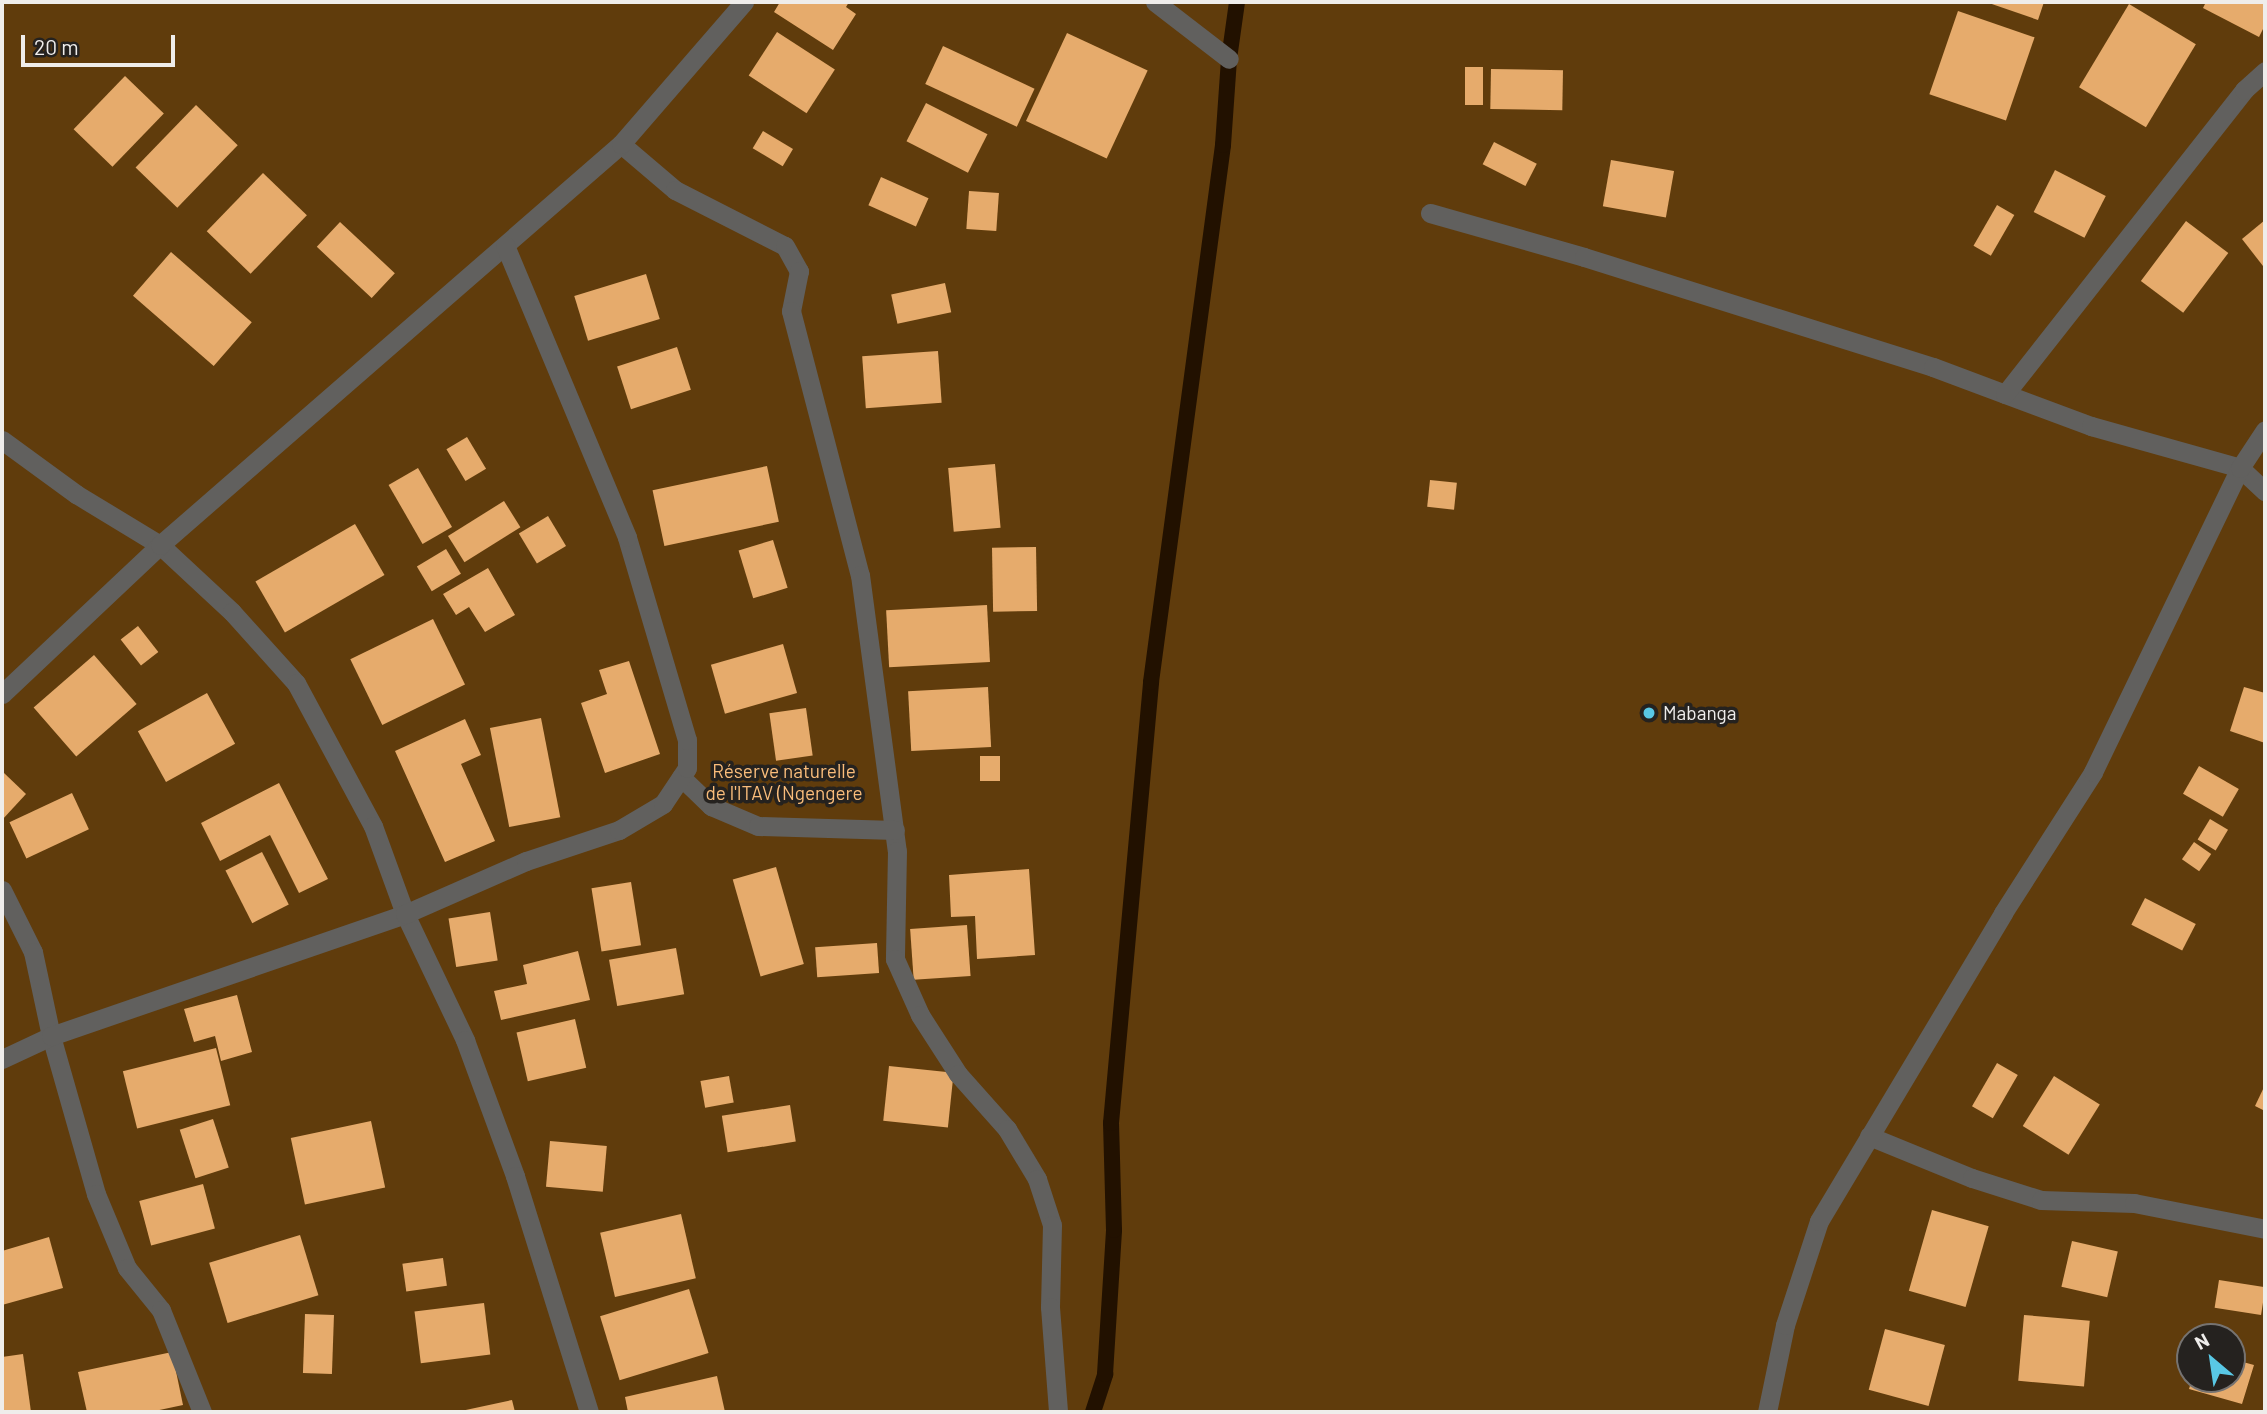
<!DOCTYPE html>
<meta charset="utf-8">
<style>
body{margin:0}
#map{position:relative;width:2267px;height:1414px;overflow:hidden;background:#2f2c29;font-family:Barlow,sans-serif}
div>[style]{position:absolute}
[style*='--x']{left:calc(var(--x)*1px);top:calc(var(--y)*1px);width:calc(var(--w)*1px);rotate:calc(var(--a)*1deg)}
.green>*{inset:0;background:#603c0c}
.stream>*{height:16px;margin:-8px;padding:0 8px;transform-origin:8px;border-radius:8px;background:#210}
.building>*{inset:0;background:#e6ab6c;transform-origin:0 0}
.service>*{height:19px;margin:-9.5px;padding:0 9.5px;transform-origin:9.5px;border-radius:9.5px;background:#61605e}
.minor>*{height:19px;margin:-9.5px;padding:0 9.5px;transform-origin:9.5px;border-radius:9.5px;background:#61605e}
.dots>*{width:19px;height:19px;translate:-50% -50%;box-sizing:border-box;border:4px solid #25221f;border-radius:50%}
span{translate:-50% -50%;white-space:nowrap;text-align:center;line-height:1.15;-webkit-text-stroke:7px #25221f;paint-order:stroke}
.poi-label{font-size:19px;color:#efedeb}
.left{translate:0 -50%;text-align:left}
.park-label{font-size:19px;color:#fabd7b}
.frame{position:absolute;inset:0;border:4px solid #efedeb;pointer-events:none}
.north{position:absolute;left:2176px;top:1323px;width:70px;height:70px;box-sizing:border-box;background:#25221f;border:2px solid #767371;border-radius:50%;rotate:331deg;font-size:19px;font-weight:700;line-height:28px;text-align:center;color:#efedeb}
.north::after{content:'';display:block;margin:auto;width:24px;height:32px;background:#59c8e5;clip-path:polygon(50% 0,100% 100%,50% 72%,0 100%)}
.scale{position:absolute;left:21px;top:35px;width:154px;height:32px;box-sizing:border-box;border:4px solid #efedeb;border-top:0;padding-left:9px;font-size:21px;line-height:24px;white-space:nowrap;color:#efedeb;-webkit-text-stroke:5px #25221f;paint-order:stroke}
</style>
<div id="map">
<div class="green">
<i style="clip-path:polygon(evenodd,2px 2px,2265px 2px,2265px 1412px,2px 1412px,2px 2px,2190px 1337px,2232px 1337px,2232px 1379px,2190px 1379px,2190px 1337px)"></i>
</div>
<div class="stream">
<i style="--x:1093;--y:1412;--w:40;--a:-72"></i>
<i style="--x:1105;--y:1374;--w:144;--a:-86.4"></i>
<i style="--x:1114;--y:1230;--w:107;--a:-91.6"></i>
<i style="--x:1111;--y:1123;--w:443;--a:-84.8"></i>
<i style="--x:1151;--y:682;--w:542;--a:-82.36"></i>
<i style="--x:1223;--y:145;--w:86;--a:-86"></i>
<i style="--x:1229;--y:59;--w:58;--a:-82"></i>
</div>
<div class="building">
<i style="clip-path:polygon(780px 2px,849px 2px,846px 7px,856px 14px,833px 50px,774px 12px)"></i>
<i style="clip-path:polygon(1986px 2px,2044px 2px,2038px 20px)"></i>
<i style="clip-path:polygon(2206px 2px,2265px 2px,2265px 25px,2259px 37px,2203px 8px)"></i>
<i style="left:2129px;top:4px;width:78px;height:97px;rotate:31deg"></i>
<i style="left:1958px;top:11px;width:81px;height:88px;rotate:19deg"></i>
<i style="left:777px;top:32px;width:69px;height:52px;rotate:33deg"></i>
<i style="left:1067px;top:33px;width:89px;height:97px;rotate:25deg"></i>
<i style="left:943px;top:46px;width:101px;height:42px;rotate:25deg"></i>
<i style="left:1465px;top:67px;width:18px;height:38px"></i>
<i style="left:1491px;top:69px;width:72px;height:40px;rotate:1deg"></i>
<i style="left:125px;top:76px;width:54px;height:74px;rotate:44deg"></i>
<i style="left:926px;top:103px;width:69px;height:43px;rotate:27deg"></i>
<i style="left:196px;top:105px;width:58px;height:87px;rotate:44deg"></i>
<i style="left:763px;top:131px;width:35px;height:20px;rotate:31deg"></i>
<i style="left:1494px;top:142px;width:48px;height:25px;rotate:27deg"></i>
<i style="left:1611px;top:160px;width:64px;height:47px;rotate:10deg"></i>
<i style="left:2055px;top:170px;width:57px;height:47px;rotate:27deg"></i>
<i style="left:263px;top:173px;width:61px;height:81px;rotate:44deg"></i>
<i style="left:881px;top:177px;width:52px;height:31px;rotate:24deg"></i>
<i style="left:969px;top:191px;width:30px;height:38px;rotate:4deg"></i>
<i style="left:1997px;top:205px;width:20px;height:47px;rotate:30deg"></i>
<i style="clip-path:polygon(2265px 220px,2265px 264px,2263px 266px,2242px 239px)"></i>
<i style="left:2186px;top:221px;width:53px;height:75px;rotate:37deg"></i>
<i style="left:340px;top:222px;width:75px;height:34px;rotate:43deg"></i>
<i style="left:171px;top:252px;width:107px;height:58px;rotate:41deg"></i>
<i style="left:646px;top:274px;width:47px;height:75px;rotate:73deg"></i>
<i style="left:945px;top:283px;width:30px;height:55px;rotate:78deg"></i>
<i style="left:677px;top:347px;width:45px;height:63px;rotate:72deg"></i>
<i style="left:938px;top:351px;width:52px;height:76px;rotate:86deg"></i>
<i style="left:467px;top:437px;width:37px;height:24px;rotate:59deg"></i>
<i style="left:995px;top:464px;width:64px;height:47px;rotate:85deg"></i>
<i style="left:767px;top:466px;width:57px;height:117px;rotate:78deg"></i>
<i style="left:418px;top:468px;width:68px;height:34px;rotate:60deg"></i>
<i style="left:1430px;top:480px;width:27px;height:27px;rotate:6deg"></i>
<i style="left:504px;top:501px;width:31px;height:66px;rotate:58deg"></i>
<i style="left:548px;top:516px;width:35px;height:34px;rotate:59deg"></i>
<i style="left:355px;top:524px;width:59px;height:115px;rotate:60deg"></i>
<i style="left:773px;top:540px;width:50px;height:36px;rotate:73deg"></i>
<i style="left:1036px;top:547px;width:64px;height:44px;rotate:89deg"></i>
<i style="left:446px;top:549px;width:29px;height:34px;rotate:59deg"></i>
<i style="clip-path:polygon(488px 568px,515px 615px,485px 632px,469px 607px,456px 615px,443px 594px)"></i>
<i style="left:987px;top:605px;width:57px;height:101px;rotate:87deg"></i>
<i style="left:433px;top:619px;width:73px;height:92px;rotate:64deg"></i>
<i style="left:138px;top:626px;width:33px;height:22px;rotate:52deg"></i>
<i style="left:783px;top:644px;width:51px;height:75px;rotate:74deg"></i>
<i style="left:94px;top:655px;width:65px;height:80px;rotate:49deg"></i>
<i style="clip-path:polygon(629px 661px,660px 754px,605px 773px,581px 703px,607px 694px,599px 670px)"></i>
<i style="left:988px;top:687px;width:60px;height:80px;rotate:87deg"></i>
<i style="clip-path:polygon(2244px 687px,2265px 693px,2265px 743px,2230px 731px)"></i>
<i style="left:207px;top:693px;width:58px;height:79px;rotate:61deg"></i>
<i style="left:806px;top:708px;width:48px;height:37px;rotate:82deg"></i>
<i style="left:541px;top:718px;width:101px;height:52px;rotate:79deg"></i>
<i style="clip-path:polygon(465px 719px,481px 755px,461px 764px,495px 841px,445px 862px,395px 751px)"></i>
<i style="left:1000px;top:756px;width:25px;height:20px;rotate:90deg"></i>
<i style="left:2199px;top:766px;width:46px;height:32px;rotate:30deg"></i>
<i style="clip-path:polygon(4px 773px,26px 794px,2px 820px,2px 775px)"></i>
<i style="clip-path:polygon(279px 783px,328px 879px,299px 893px,270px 835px,220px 861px,201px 823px)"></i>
<i style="left:72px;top:793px;width:40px;height:69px;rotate:65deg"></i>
<i style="left:2210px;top:819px;width:21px;height:24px;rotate:31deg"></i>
<i style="left:2194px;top:842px;width:21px;height:21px;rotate:35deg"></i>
<i style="left:262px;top:852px;width:59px;height:41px;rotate:63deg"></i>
<i style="left:776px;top:867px;width:101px;height:45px;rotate:74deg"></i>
<i style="clip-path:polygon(1029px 869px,1035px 955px,977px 959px,975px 916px,951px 917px,949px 875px)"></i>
<i style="left:631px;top:882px;width:64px;height:40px;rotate:81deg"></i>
<i style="left:2145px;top:898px;width:57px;height:30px;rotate:27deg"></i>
<i style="left:490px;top:912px;width:49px;height:42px;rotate:81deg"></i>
<i style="left:967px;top:925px;width:51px;height:57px;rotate:86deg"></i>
<i style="left:877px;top:943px;width:30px;height:62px;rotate:86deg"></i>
<i style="left:676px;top:948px;width:47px;height:68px;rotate:80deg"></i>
<i style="clip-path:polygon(578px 951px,590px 1000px,501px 1020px,494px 991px,527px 984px,523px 965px)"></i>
<i style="clip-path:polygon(237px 995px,252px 1052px,221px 1061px,215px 1036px,194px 1042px,184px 1009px)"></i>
<i style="left:575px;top:1019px;width:50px;height:60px;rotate:77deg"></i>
<i style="left:216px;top:1048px;width:59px;height:96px;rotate:76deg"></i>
<i style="left:1997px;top:1063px;width:24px;height:50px;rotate:30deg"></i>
<i style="left:889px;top:1066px;width:65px;height:55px;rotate:6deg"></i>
<i style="left:729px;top:1076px;width:27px;height:29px;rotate:80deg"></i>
<i style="left:2054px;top:1076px;width:54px;height:59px;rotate:32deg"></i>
<i style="clip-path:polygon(2265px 1085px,2265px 1111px,2255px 1106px)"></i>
<i style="left:790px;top:1105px;width:37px;height:69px;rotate:81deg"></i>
<i style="left:213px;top:1119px;width:51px;height:35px;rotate:72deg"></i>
<i style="left:371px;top:1121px;width:68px;height:82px;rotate:78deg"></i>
<i style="left:550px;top:1141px;width:57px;height:46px;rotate:5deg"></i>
<i style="left:203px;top:1184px;width:46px;height:66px;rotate:75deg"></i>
<i style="left:1932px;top:1210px;width:59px;height:84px;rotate:16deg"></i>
<i style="left:681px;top:1214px;width:66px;height:83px;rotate:77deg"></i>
<i style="left:300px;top:1235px;width:63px;height:95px;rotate:73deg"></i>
<i style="clip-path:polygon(49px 1237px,63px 1288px,2px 1305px,2px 1251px)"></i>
<i style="left:2072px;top:1241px;width:47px;height:47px;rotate:13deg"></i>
<i style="left:443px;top:1258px;width:28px;height:41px;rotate:82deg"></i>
<i style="left:2219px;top:1280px;width:47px;height:28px;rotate:9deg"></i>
<i style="left:689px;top:1289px;width:67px;height:93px;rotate:73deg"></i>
<i style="left:484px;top:1303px;width:52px;height:70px;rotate:83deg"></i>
<i style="left:305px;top:1314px;width:29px;height:59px;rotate:2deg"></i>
<i style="left:2024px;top:1315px;width:66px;height:66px;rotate:5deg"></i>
<i style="left:1885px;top:1329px;width:62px;height:63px;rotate:15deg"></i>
<i style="clip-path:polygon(172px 1352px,183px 1405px,150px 1412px,87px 1412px,78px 1372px)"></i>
<i style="clip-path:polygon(23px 1354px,31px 1412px,2px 1412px,2px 1357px)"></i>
<i style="clip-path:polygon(2232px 1359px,2254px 1365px,2242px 1404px,2189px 1389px,2192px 1379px,2232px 1379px)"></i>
<i style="clip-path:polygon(717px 1376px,725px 1412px,628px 1412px,625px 1397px)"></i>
<i style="clip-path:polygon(512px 1400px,515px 1412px,461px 1412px,461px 1411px)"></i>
</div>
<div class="service">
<i style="--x:2;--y:890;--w:69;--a:63.4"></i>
<i style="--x:33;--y:952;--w:86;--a:77.9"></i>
<i style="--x:1869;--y:1136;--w:111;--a:22.2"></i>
<i style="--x:1972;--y:1178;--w:72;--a:17.7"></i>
<i style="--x:2041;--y:1200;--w:93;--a:1.8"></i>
<i style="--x:2134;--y:1203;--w:134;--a:11.2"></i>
</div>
<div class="minor">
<i style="--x:1155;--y:2;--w:93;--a:37.6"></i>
<i style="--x:621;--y:144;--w:71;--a:40.4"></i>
<i style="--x:675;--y:190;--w:123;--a:27"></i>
<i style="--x:785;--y:246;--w:29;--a:61"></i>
<i style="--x:799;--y:271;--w:41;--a:101.3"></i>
<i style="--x:791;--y:311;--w:273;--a:75.4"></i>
<i style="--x:860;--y:575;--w:278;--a:82.4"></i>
<i style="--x:897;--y:851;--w:108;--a:91.1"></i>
<i style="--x:895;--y:959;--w:61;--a:65.9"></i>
<i style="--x:920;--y:1015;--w:70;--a:57.2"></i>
<i style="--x:958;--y:1074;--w:74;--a:48.3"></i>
<i style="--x:1007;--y:1129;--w:58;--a:59"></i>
<i style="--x:1037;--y:1179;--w:48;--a:71.9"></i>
<i style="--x:1052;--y:1225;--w:82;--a:91.4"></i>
<i style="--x:1050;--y:1307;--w:105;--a:85.6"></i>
<i style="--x:1430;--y:213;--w:160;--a:15.9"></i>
<i style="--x:1584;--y:257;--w:366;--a:17.5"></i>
<i style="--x:1933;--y:367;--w:169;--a:20.5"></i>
<i style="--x:2091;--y:426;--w:155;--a:15.7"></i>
<i style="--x:2240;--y:468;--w:34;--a:43"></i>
<i style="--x:2005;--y:394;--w:387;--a:-51.8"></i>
<i style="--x:2244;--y:90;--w:28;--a:-42"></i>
<i style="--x:2;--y:440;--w:92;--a:36.1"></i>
<i style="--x:76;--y:494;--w:98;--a:31.3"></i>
<i style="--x:160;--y:545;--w:98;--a:42.9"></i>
<i style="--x:232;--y:612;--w:96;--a:48"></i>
<i style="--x:296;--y:683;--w:162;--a:61.7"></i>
<i style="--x:373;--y:826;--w:94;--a:70"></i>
<i style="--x:405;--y:914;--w:140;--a:64.5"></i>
<i style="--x:465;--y:1040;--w:145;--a:69.8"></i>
<i style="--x:515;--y:1176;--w:247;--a:72.6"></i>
<i style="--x:2;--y:694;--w:217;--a:-43.3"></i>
<i style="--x:160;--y:545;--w:611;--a:-41.02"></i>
<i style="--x:621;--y:144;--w:188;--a:-49.1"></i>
<i style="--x:681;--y:777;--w:42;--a:44"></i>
<i style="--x:711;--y:806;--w:51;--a:23.1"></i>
<i style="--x:758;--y:826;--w:137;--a:1.7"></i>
<i style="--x:51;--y:1036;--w:164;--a:74.1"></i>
<i style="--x:96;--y:1194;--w:80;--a:67.3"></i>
<i style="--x:127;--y:1268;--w:54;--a:51"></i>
<i style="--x:161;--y:1310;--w:110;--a:68.1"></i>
<i style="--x:2;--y:1059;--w:54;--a:-25.1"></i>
<i style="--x:51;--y:1036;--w:374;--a:-19"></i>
<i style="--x:405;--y:914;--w:132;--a:-23.7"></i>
<i style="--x:526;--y:861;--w:98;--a:-18.4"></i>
<i style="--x:619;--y:830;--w:51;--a:-30.6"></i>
<i style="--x:663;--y:804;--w:43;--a:-56.3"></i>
<i style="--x:687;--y:768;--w:28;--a:-90"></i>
<i style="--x:687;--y:740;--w:212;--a:-106.5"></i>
<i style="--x:627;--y:537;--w:316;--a:-112.7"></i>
<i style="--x:1767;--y:1412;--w:89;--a:-78.3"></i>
<i style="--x:1785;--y:1325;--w:109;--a:-71.9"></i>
<i style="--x:1819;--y:1221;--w:359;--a:-59.1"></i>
<i style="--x:2003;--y:913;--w:167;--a:-57.4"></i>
<i style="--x:2093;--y:772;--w:338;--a:-64.2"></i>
<i style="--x:2240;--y:468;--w:45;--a:-56.7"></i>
</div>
<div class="dots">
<i style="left:1649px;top:713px;background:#59c8e5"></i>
</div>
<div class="poi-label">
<span class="left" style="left:1663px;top:713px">Mabanga</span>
</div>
<div class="park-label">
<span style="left:784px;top:782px">Réserve naturelle<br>de l'ITAV (Ngengere</span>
</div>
<div class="frame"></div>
<div class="north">N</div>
<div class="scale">20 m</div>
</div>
